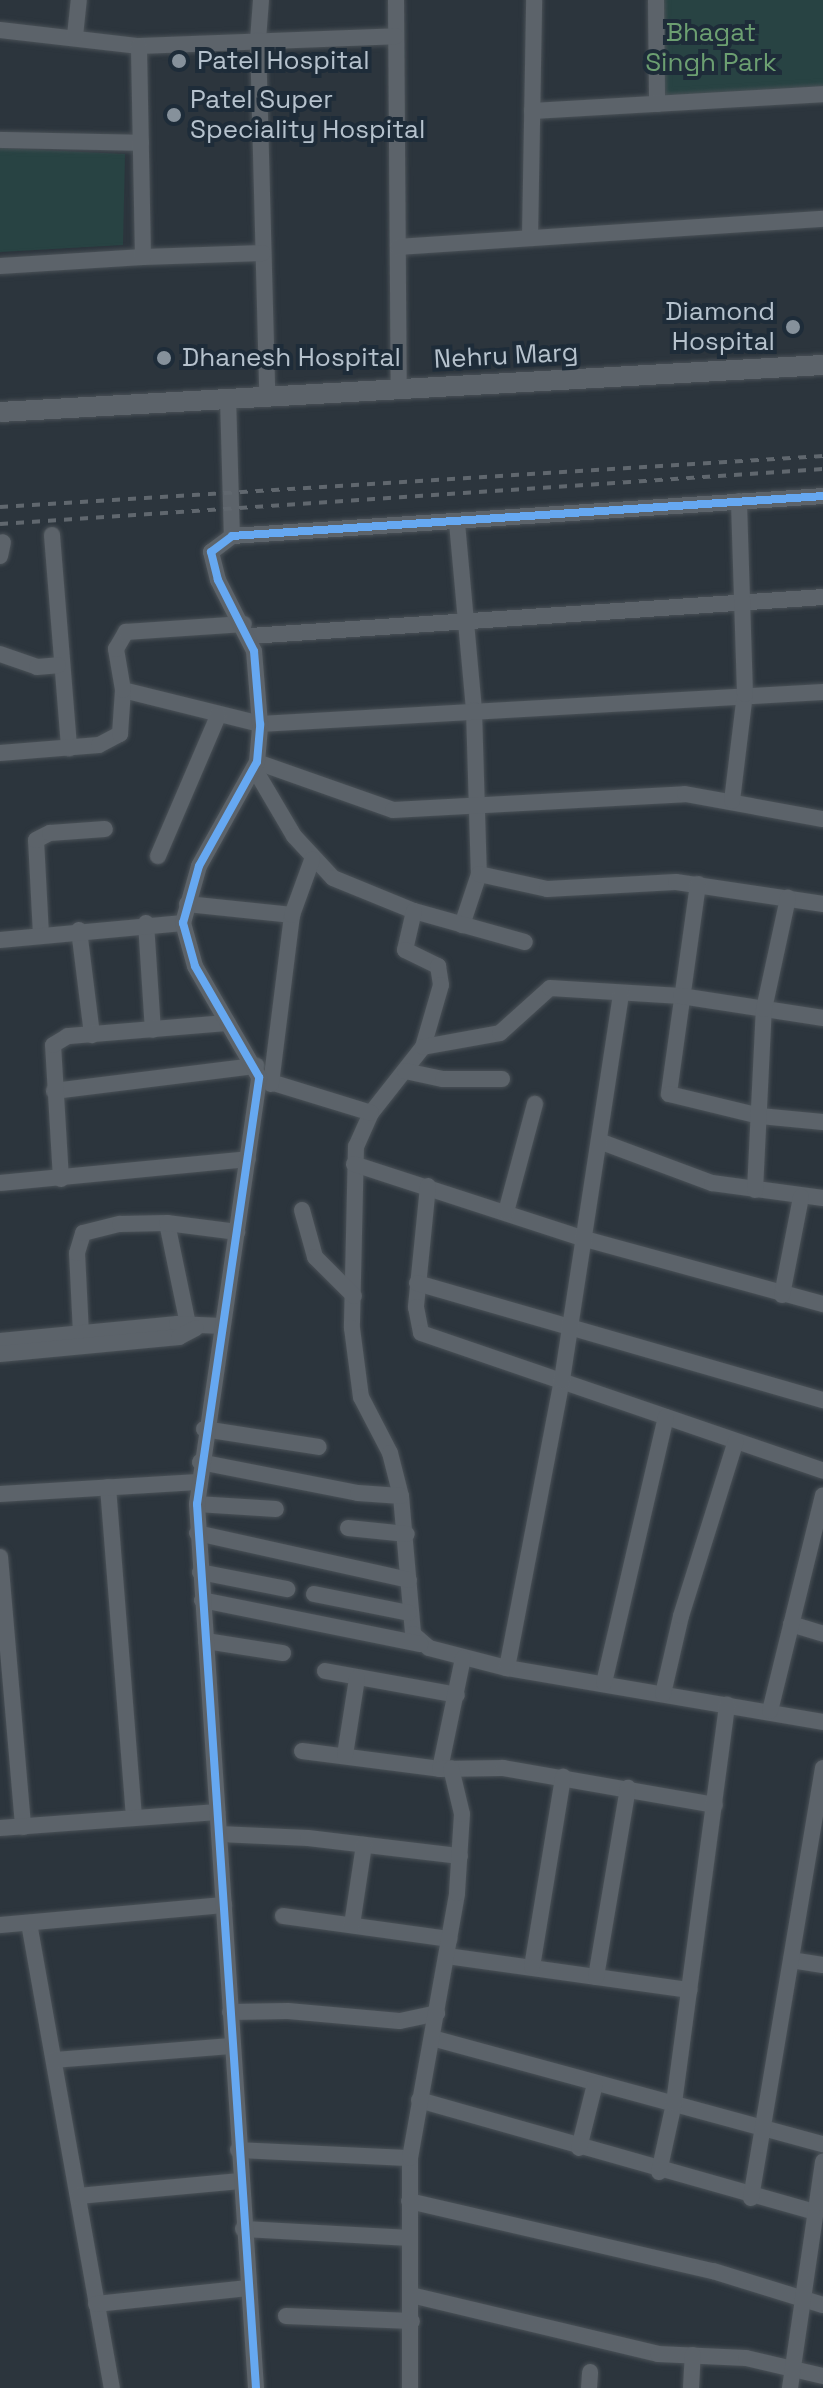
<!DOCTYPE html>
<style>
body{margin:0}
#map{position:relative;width:823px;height:2388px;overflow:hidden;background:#2c353d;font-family:"Space Grotesk",sans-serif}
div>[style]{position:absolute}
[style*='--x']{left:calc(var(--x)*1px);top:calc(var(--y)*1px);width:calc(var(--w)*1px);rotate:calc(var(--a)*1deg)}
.green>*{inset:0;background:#284343;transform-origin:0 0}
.roads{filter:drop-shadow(0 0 2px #4a5157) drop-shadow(0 0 2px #4a5157)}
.minor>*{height:16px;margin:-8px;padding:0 8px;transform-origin:8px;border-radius:8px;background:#5c636a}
.tertiary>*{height:20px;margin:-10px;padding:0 10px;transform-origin:10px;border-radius:10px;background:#5c636a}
.rail>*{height:4px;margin-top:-2px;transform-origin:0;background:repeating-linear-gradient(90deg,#60676e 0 8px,transparent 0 16px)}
.cycleway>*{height:8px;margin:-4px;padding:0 4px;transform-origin:4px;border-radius:4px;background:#66a8f1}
.dots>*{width:22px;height:22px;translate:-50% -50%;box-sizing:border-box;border:4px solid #1e2c39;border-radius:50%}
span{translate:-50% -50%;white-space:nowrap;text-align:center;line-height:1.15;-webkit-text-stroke:8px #1e2c39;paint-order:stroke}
.park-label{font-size:26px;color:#6c9f71}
.poi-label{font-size:26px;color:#b6c2cd}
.left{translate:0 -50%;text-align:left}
.right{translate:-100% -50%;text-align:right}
.street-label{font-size:26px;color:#b6c2cd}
</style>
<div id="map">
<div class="green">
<i style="left:662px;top:0;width:161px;height:97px"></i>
<i style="clip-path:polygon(0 148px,125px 154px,123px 245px,0 252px)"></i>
</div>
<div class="roads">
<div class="minor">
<i style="--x:261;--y:0;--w:40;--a:94.3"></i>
<i style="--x:258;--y:40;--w:354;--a:88.5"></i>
<i style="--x:396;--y:0;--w:388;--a:89.6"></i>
<i style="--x:656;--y:0;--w:104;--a:89.4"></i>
<i style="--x:0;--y:30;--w:140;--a:6.6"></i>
<i style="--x:139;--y:46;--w:257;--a:-2.2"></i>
<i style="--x:75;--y:36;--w:36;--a:-84"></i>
<i style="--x:532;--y:111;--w:291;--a:-3.3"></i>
<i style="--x:0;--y:140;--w:141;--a:1.2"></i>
<i style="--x:530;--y:238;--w:238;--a:-89"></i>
<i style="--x:398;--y:247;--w:426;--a:-3.8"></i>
<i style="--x:143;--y:257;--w:120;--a:-1.9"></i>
<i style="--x:0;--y:266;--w:143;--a:-3.6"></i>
<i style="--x:143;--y:257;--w:211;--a:-91.1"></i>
<i style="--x:228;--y:397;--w:139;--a:88.4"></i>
<i style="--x:457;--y:523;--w:188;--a:84.8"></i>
<i style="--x:474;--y:710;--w:164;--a:88.3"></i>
<i style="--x:479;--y:874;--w:54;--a:108.4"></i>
<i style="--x:52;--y:535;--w:214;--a:85.4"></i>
<i style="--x:0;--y:556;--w:14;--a:-78"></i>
<i style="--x:250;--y:636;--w:574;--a:-3.89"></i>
<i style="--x:0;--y:654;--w:39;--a:19"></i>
<i style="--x:37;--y:667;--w:21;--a:-5"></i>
<i style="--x:123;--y:690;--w:141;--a:13.9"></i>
<i style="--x:260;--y:724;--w:564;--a:-3.25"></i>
<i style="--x:0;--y:753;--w:99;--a:-4.6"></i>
<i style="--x:99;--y:745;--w:24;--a:-28"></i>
<i style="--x:120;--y:734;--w:44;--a:-86.1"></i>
<i style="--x:123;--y:690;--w:42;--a:-99.7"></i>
<i style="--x:116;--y:649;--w:20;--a:-60"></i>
<i style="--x:126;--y:632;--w:118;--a:-3.9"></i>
<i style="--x:257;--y:762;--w:144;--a:19.4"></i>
<i style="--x:393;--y:810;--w:292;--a:-3.1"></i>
<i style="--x:685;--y:794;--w:140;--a:10.3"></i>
<i style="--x:254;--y:768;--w:79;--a:59.5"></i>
<i style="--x:294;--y:836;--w:57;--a:47.1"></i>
<i style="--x:333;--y:878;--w:87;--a:22.2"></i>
<i style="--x:414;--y:911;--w:115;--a:15.6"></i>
<i style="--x:732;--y:801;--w:108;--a:-83.1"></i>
<i style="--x:745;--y:694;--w:193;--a:-91.8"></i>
<i style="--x:158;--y:856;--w:152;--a:-66.8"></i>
<i style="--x:479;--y:874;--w:70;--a:12.4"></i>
<i style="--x:547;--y:889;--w:129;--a:-3.1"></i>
<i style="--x:676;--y:882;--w:149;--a:8.5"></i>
<i style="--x:698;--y:884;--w:212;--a:97.9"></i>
<i style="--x:669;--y:1094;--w:94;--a:13.6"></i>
<i style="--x:760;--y:1116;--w:63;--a:5.4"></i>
<i style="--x:187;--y:904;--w:106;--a:6"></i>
<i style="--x:414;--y:911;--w:40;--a:103"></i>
<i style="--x:405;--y:950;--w:37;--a:26"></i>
<i style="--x:438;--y:966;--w:19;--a:81"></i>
<i style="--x:441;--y:985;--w:65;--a:106.2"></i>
<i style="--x:423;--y:1047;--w:84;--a:128.2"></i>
<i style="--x:371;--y:1113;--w:36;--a:114"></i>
<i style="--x:356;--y:1146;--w:182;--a:91.3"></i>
<i style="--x:352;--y:1328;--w:70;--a:82.6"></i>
<i style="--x:361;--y:1397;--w:63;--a:62.6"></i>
<i style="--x:390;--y:1453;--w:44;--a:75.7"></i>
<i style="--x:401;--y:1496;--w:139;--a:85"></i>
<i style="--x:413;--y:1634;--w:21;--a:41"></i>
<i style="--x:429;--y:1648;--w:81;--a:14.4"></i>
<i style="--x:507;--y:1668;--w:321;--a:9.7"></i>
<i style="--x:146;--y:923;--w:107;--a:86.3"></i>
<i style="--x:79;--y:930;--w:106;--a:82.9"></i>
<i style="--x:41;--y:935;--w:95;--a:-93"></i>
<i style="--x:36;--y:840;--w:16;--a:-27"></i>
<i style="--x:50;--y:833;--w:55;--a:-4.2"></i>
<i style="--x:0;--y:940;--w:184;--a:-5.3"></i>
<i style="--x:423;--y:1047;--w:78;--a:-10.3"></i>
<i style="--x:500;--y:1033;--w:67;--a:-42"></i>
<i style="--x:550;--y:988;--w:131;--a:3.5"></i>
<i style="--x:681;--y:996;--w:144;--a:8.8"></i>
<i style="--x:405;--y:1071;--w:39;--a:12"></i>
<i style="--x:443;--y:1079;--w:59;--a:0"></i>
<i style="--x:264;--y:1080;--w:112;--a:17.1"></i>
<i style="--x:271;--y:1084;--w:170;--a:-82.9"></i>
<i style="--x:292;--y:915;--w:59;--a:-70"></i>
<i style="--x:54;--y:1091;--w:204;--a:-7.1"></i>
<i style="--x:599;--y:1141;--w:121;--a:20.4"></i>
<i style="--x:712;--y:1183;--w:112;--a:7.7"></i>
<i style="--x:354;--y:1164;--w:243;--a:18"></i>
<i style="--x:585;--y:1239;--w:247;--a:15.3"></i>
<i style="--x:61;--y:1179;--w:134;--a:-93.4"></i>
<i style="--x:53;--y:1045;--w:17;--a:-31"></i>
<i style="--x:68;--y:1036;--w:160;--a:-4.7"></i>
<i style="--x:0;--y:1183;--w:249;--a:-5.5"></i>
<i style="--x:428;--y:1186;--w:122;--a:95.7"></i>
<i style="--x:416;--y:1307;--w:26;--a:79"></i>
<i style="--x:421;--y:1333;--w:425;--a:18.9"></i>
<i style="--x:755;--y:1190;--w:181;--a:-87.2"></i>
<i style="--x:764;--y:1009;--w:114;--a:-77.8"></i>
<i style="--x:302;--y:1210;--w:49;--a:74.5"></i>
<i style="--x:315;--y:1257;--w:55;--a:45"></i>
<i style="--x:506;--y:1212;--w:112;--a:-75"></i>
<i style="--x:167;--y:1223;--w:103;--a:78.3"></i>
<i style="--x:417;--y:1283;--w:423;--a:16.1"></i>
<i style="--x:782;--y:1295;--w:100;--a:-79"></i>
<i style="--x:81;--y:1334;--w:81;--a:-92.8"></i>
<i style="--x:77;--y:1253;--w:21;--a:-73"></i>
<i style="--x:83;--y:1233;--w:38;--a:-14"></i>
<i style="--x:120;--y:1224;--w:47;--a:-1.2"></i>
<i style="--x:167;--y:1223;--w:71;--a:7.3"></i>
<i style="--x:0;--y:1341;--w:178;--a:-5.5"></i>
<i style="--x:177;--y:1324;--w:45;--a:2.5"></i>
<i style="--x:0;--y:1354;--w:180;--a:-5.4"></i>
<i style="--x:179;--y:1337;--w:19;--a:-28"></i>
<i style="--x:204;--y:1429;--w:116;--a:8.9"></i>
<i style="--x:200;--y:1462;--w:161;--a:11.1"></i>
<i style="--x:358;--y:1493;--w:43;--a:4"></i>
<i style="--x:108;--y:1487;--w:332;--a:85.5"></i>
<i style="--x:0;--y:1494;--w:198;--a:-3.5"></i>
<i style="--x:197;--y:1504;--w:79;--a:3.6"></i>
<i style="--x:348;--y:1528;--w:59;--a:5.8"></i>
<i style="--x:197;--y:1533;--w:217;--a:12.5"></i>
<i style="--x:0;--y:1557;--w:271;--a:85.1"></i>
<i style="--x:200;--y:1572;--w:89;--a:11.1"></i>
<i style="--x:314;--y:1594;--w:97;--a:11.3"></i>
<i style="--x:202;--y:1600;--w:223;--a:11.4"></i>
<i style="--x:791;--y:1624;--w:34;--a:17"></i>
<i style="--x:206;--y:1641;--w:78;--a:8.9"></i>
<i style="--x:507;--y:1668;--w:293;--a:-79.2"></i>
<i style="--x:562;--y:1380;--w:390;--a:-81.3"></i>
<i style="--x:325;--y:1671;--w:134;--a:10.3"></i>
<i style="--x:604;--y:1683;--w:273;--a:-76.9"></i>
<i style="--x:663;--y:1694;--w:80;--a:-77"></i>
<i style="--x:681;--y:1616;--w:183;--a:-72.6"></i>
<i style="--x:770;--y:1711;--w:222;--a:-76.2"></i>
<i style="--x:302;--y:1751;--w:139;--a:7.4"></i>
<i style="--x:440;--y:1769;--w:113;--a:-78.3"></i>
<i style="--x:345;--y:1755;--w:78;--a:-81.1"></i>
<i style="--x:440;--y:1769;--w:63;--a:-0.9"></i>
<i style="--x:503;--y:1768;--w:215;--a:9.9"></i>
<i style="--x:0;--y:1828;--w:218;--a:-4.2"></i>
<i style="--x:219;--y:1834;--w:89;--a:2.6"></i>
<i style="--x:308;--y:1838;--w:153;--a:6.8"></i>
<i style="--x:283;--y:1916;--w:168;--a:7.9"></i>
<i style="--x:29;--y:1923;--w:472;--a:79.9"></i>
<i style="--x:0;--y:1925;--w:225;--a:-5.1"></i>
<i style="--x:352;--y:1925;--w:81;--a:-81.5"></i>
<i style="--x:447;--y:1956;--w:245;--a:8"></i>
<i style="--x:791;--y:1960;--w:32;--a:9"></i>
<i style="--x:532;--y:1967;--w:193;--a:-80.7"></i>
<i style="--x:596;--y:1977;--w:192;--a:-80.4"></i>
<i style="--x:230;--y:2012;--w:58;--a:-1"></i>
<i style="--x:288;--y:2011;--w:112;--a:5.1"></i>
<i style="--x:400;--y:2021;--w:38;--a:-12"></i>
<i style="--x:432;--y:2038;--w:405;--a:15.2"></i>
<i style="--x:54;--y:2060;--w:179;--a:-4.5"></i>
<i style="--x:419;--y:2100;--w:411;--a:15.8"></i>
<i style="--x:579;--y:2148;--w:66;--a:-76"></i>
<i style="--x:238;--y:2150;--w:172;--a:2.7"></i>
<i style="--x:659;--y:2172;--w:71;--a:-77.7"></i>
<i style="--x:674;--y:2103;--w:402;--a:-82.4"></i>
<i style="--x:78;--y:2196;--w:163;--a:-5.3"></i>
<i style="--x:751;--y:2198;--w:436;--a:-80.5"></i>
<i style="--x:409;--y:2201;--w:312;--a:13"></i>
<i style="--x:713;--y:2271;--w:115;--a:17.2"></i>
<i style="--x:243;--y:2229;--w:164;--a:3.1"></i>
<i style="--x:411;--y:2295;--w:254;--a:13.4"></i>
<i style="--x:658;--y:2354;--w:88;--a:2.6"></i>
<i style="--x:746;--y:2358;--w:79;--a:13.2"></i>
<i style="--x:96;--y:2304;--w:153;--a:-6"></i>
<i style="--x:286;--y:2316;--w:126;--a:2.3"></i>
<i style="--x:256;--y:2388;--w:886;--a:-93.82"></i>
<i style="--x:197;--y:1504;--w:431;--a:-81.7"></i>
<i style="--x:259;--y:1077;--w:128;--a:-120"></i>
<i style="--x:195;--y:966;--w:45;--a:-105.6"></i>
<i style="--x:183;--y:923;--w:59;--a:-74.3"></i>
<i style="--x:199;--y:866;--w:119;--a:-60.9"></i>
<i style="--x:257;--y:762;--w:38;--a:-85"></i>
<i style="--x:260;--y:724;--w:73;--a:-94.7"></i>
<i style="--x:254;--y:651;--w:80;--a:-116.9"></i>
<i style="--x:218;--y:580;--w:29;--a:-104"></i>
<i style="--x:211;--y:552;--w:26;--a:-37"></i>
<i style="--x:232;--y:536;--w:592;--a:-3.87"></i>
<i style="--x:410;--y:2388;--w:230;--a:-90"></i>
<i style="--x:410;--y:2158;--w:269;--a:-79.9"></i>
<i style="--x:457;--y:1893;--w:79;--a:-86.4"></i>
<i style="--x:462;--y:1814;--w:47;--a:-103.4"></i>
<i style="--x:589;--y:2388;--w:16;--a:-86"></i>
<i style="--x:691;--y:2388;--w:33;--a:-87"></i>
<i style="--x:790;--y:2388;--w:229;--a:-81.7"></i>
</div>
<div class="tertiary">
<i style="--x:0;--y:412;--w:824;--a:-3.27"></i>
</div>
</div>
<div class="rail">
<i style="--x:0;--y:507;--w:825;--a:-3.55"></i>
<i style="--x:0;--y:524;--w:825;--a:-3.82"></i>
</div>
<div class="cycleway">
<i style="--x:256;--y:2388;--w:886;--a:-93.82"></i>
<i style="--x:197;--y:1504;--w:431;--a:-81.7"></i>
<i style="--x:259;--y:1077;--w:128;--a:-120"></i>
<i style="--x:195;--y:966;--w:45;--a:-105.6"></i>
<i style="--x:183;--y:923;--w:59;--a:-74.3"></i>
<i style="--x:199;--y:866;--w:119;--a:-60.9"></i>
<i style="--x:257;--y:762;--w:38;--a:-85"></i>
<i style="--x:260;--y:724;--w:73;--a:-94.7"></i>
<i style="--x:254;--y:651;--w:80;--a:-116.9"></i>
<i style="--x:218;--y:580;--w:29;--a:-104"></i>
<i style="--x:211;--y:552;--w:26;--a:-37"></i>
<i style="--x:232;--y:536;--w:592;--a:-3.87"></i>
</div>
<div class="dots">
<i style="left:179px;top:61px;background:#86919b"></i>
<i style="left:174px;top:115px;background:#86919b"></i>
<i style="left:793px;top:327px;background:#86919b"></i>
<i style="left:164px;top:358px;background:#86919b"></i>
</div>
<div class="park-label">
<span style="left:711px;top:48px">Bhagat<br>Singh Park</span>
</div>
<div class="poi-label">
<span class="left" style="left:197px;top:61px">Patel Hospital</span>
<span class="left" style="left:190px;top:115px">Patel Super<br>Speciality Hospital</span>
<span class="right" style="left:775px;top:327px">Diamond<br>Hospital</span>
<span class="left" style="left:182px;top:358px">Dhanesh Hospital</span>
</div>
<div class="street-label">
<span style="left:506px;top:356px;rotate:-3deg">Nehru Marg</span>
</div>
</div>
